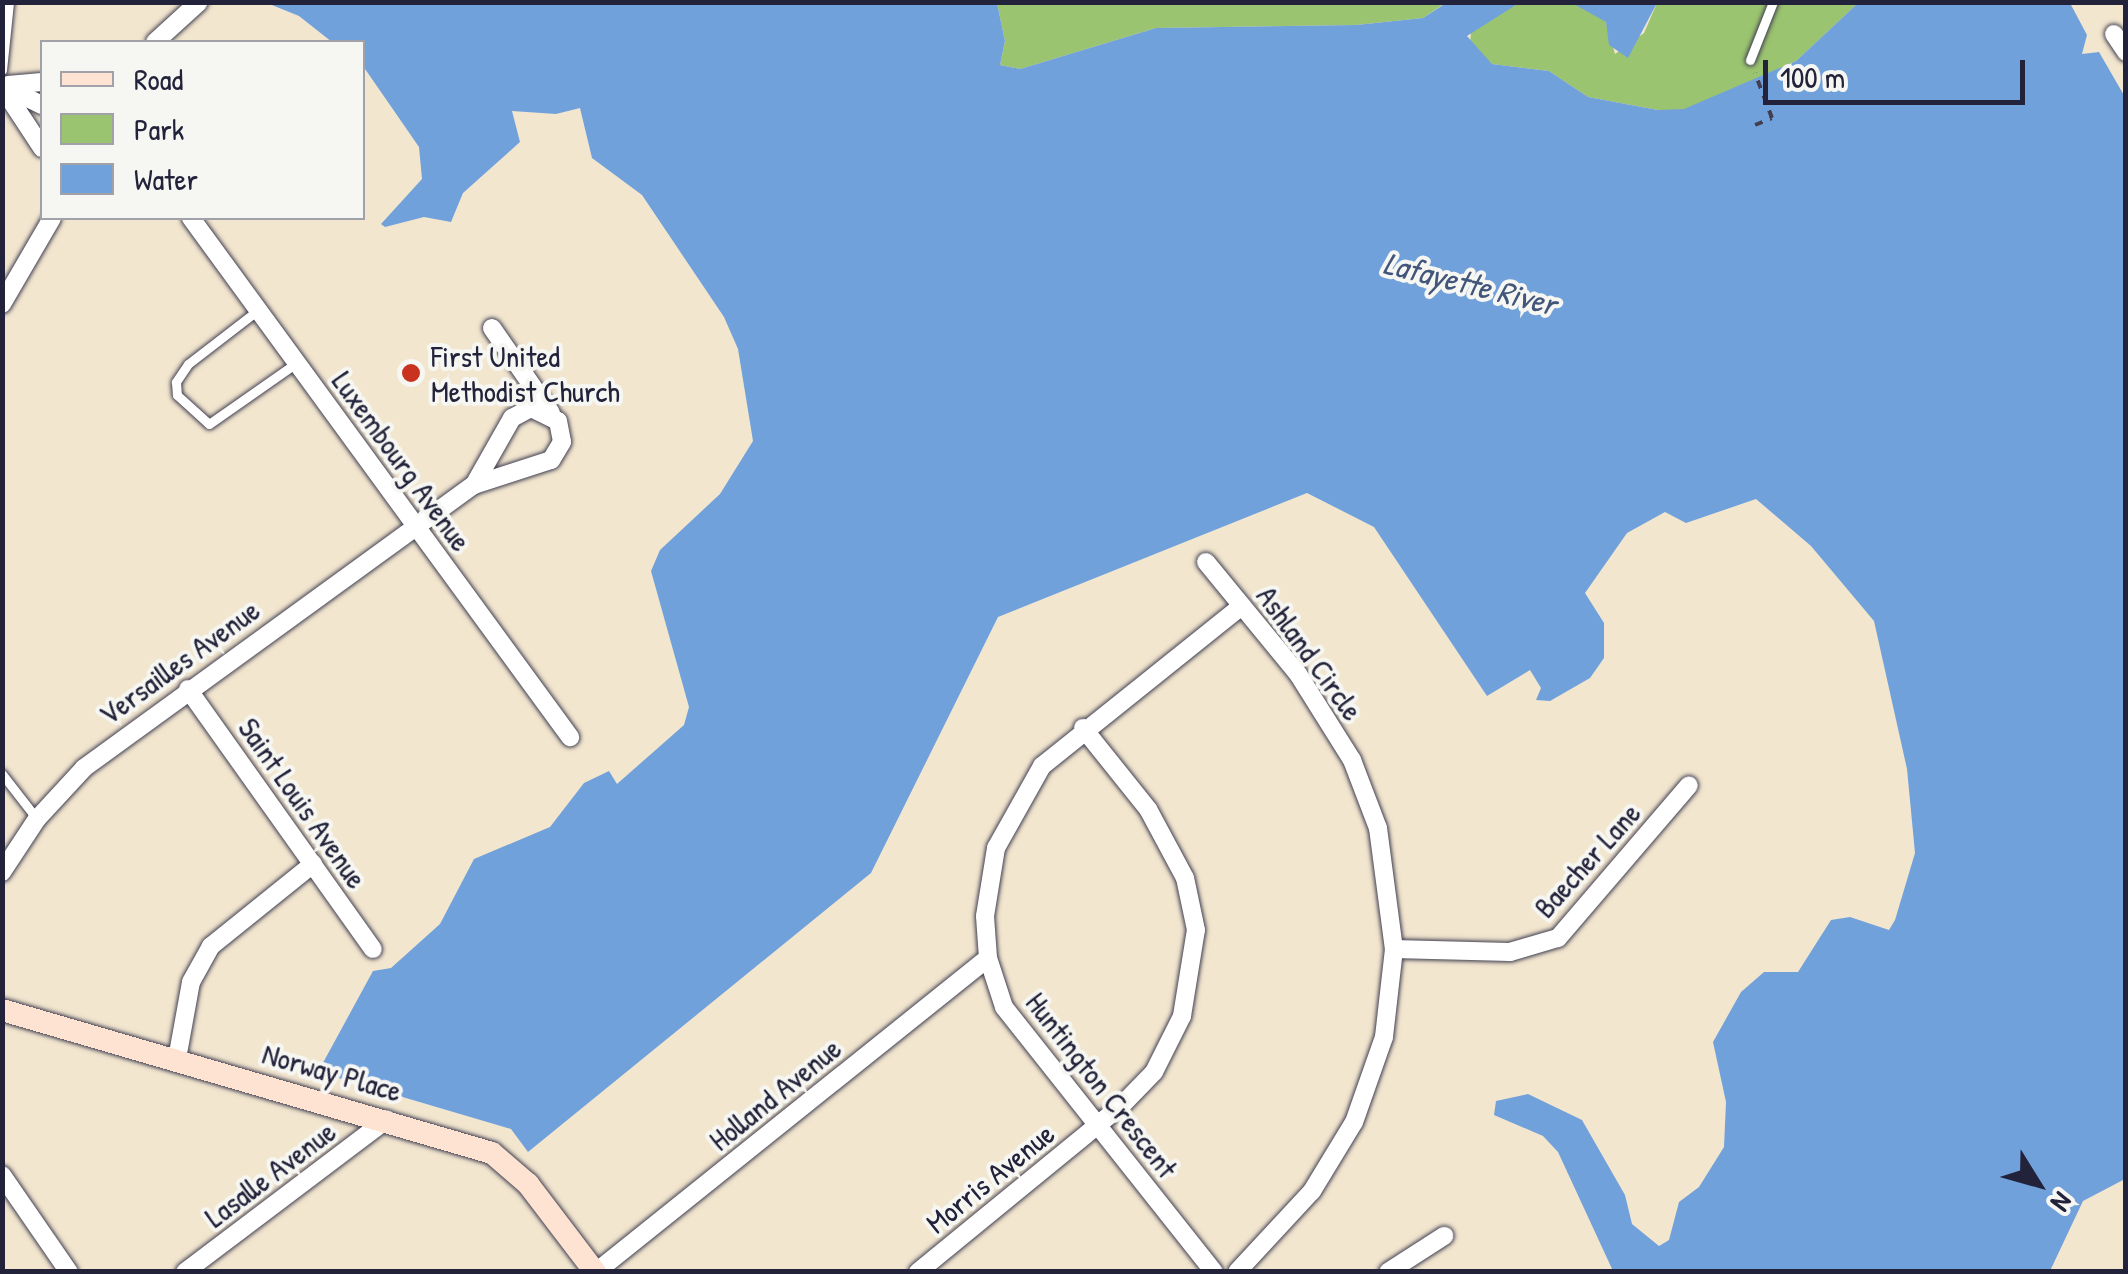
<!DOCTYPE html>
<style>
body{margin:0}
#map{position:relative;width:2128px;height:1274px;overflow:hidden;background:#f2e6cf;font-family:"Patrick Hand",sans-serif}
div>[style]{position:absolute}
[style*='--x']{left:calc(var(--x)*1px);top:calc(var(--y)*1px);width:calc(var(--w)*1px);rotate:calc(var(--a)*1deg)}
.green>*{inset:0;background:#9bc470}
.water>*{inset:0;background:#71a1db}
.path>*{height:4px;margin-top:-2px;transform-origin:0;background:repeating-linear-gradient(90deg,#413f51 0 8px,transparent 0 16px)}
.roads{filter:drop-shadow(0 0 2px #413f51) drop-shadow(0 0 2px #413f51)}
.lane>*{height:9px;margin:-4.5px;padding:0 4.5px;transform-origin:4.5px;border-radius:4.5px;background:#fff}
.street>*{height:18px;margin:-9px;padding:0 9px;transform-origin:9px;border-radius:9px;background:#fff}
.secondary>*{height:22px;margin:-11px;padding:0 11px;transform-origin:11px;border-radius:11px;background:#fee3d2}
.dots>*{width:28px;height:28px;translate:-50% -50%;box-sizing:border-box;border:5px solid #f6f6f2;border-radius:50%}
span{translate:-50% -50%;white-space:nowrap;text-align:center;line-height:1.15;-webkit-text-stroke:8px #f6f6f2;paint-order:stroke}
.poi-label{font-size:30px;color:#22223b}
.left{translate:0 -50%;text-align:left}
.street-label{font-size:30px;color:#22223b}
.water-label{font-size:32px;color:#42557b;font-style:italic}
.frame{position:absolute;inset:0;border:5px solid #22223b;pointer-events:none}
.legend{position:absolute;left:40px;top:40px;width:325px;height:180px;box-sizing:border-box;background:#f6f6f2;border:2px solid #a1a1a9;margin:0;padding:12px 18px;list-style:none;font-size:30px;color:#22223b}
.legend li{display:flex;align-items:center;gap:20px;height:50px}
.legend b{width:50px;border:2px solid #a1a1a9}
.north{position:absolute;left:1988px;top:1134px;width:100px;height:100px;-webkit-text-stroke:8px #f6f6f2;paint-order:stroke;rotate:127deg;font-size:28px;font-weight:700;line-height:40px;text-align:center;color:#22223b}
.north::after{content:'';display:block;margin:auto;width:35px;height:45px;background:#22223b;clip-path:polygon(50% 0,100% 100%,50% 72%,0 100%)}
.scale{position:absolute;left:1763px;top:60px;width:262px;height:45px;box-sizing:border-box;border:5px solid #22223b;border-top:0;padding-left:12px;font-size:30px;line-height:35px;white-space:nowrap;color:#22223b;-webkit-text-stroke:8px #f6f6f2;paint-order:stroke}
</style>
<div id="map">
<div class="green">
<i style="clip-path:polygon(997px 3px,1445px 3px,1423px 18px,1356px 25px,1156px 28px,1020px 69px,1000px 65px,1005px 41px)"></i>
<i style="clip-path:polygon(1519px 3px,1572px 3px,1593px 11px,1606px 22px,1615px 54px,1644px 33px,1657px 3px,1858px 3px,1796px 61px,1684px 110px,1658px 110px,1588px 97px,1549px 71px,1492px 64px,1470px 45px,1471px 31px)"></i>
</div>
<div class="water">
<i style="clip-path:polygon(267px 3px,997px 3px,1005px 41px,1000px 65px,1020px 69px,1156px 28px,1356px 25px,1423px 18px,1446px 3px,1519px 3px,1467px 36px,1492px 64px,1549px 71px,1588px 97px,1658px 110px,1684px 109px,1796px 61px,1858px 3px,2070px 3px,2087px 35px,2082px 54px,2099px 52px,2125px 97px,2125px 1179px,2083px 1201px,2050px 1271px,1613px 1271px,1558px 1152px,1543px 1136px,1494px 1115px,1496px 1101px,1528px 1094px,1582px 1120px,1625px 1195px,1632px 1224px,1659px 1246px,1669px 1240px,1679px 1202px,1699px 1187px,1724px 1147px,1726px 1102px,1713px 1042px,1741px 992px,1764px 972px,1798px 972px,1831px 920px,1850px 917px,1889px 930px,1895px 920px,1915px 853px,1907px 769px,1874px 621px,1811px 546px,1756px 499px,1686px 523px,1665px 512px,1627px 533px,1585px 593px,1604px 623px,1604px 658px,1590px 678px,1550px 701px,1536px 700px,1541px 688px,1530px 670px,1487px 696px,1374px 527px,1307px 493px,998px 617px,871px 873px,528px 1152px,511px 1129px,318px 1072px,373px 971px,391px 968px,440px 924px,474px 859px,550px 827px,584px 783px,609px 771px,617px 784px,684px 725px,689px 707px,651px 571px,660px 550px,720px 494px,753px 441px,738px 349px,724px 317px,642px 195px,592px 158px,580px 108px,556px 114px,512px 111px,520px 142px,463px 193px,451px 222px,424px 217px,385px 227px,381px 224px,422px 179px,419px 147px,363px 66px,362px 42px,332px 42px,299px 16px)"></i>
<i style="clip-path:polygon(1572px 3px,1657px 3px,1628px 58px,1609px 45px,1606px 22px)"></i>
</div>
<div class="path">
<i style="--x:1755;--y:125;--w:18;--a:-22"></i>
<i style="--x:1772;--y:118;--w:48;--a:-110.7"></i>
</div>
<div class="roads">
<div class="lane">
<i style="--x:1750;--y:60;--w:62;--a:-68.4"></i>
<i style="--x:2;--y:70;--w:68;--a:-84.1"></i>
<i style="--x:258;--y:310;--w:88;--a:142.4"></i>
<i style="--x:188;--y:364;--w:22;--a:124"></i>
<i style="--x:176;--y:382;--w:13;--a:86"></i>
<i style="--x:177;--y:395;--w:43;--a:42.2"></i>
<i style="--x:209;--y:424;--w:106;--a:-35"></i>
<i style="--x:2;--y:774;--w:57;--a:52.1"></i>
</div>
<div class="street">
<i style="--x:2114;--y:34;--w:22;--a:56"></i>
<i style="--x:155;--y:42;--w:59;--a:-42.3"></i>
<i style="--x:8;--y:85;--w:34;--a:-5"></i>
<i style="--x:2;--y:87;--w:73;--a:56.7"></i>
<i style="--x:11;--y:90;--w:34;--a:26"></i>
<i style="--x:191;--y:218;--w:643;--a:53.86"></i>
<i style="--x:2;--y:304;--w:99;--a:-59.8"></i>
<i style="--x:492;--y:328;--w:103;--a:55.2"></i>
<i style="--x:1206;--y:562;--w:145;--a:50.6"></i>
<i style="--x:1298;--y:674;--w:102;--a:57.9"></i>
<i style="--x:1352;--y:760;--w:73;--a:69.1"></i>
<i style="--x:1378;--y:828;--w:122;--a:82.5"></i>
<i style="--x:1394;--y:949;--w:89;--a:96.5"></i>
<i style="--x:1384;--y:1037;--w:90;--a:109.4"></i>
<i style="--x:1354;--y:1122;--w:81;--a:121.3"></i>
<i style="--x:1312;--y:1191;--w:110;--a:132.8"></i>
<i style="--x:188;--y:689;--w:319;--a:54.6"></i>
<i style="--x:2;--y:872;--w:64;--a:-56.6"></i>
<i style="--x:37;--y:819;--w:69;--a:-47.3"></i>
<i style="--x:84;--y:768;--w:482;--a:-36"></i>
<i style="--x:474;--y:485;--w:77;--a:-60.4"></i>
<i style="--x:512;--y:418;--w:21;--a:-28"></i>
<i style="--x:531;--y:408;--w:30;--a:26"></i>
<i style="--x:558;--y:421;--w:21;--a:79"></i>
<i style="--x:562;--y:442;--w:21;--a:121"></i>
<i style="--x:551;--y:460;--w:81;--a:162"></i>
<i style="--x:1394;--y:949;--w:116;--a:1.5"></i>
<i style="--x:1510;--y:952;--w:50;--a:-16.3"></i>
<i style="--x:1558;--y:938;--w:201;--a:-49.4"></i>
<i style="--x:177;--y:1059;--w:78;--a:-79.7"></i>
<i style="--x:191;--y:982;--w:41;--a:-60.9"></i>
<i style="--x:211;--y:946;--w:131;--a:-38.8"></i>
<i style="--x:2;--y:1175;--w:118;--a:55.4"></i>
<i style="--x:185;--y:1272;--w:253;--a:-37.1"></i>
<i style="--x:596;--y:1272;--w:502;--a:-38.7"></i>
<i style="--x:918;--y:1272;--w:264;--a:-39.3"></i>
<i style="--x:1122;--y:1105;--w:46;--a:-45.9"></i>
<i style="--x:1154;--y:1072;--w:63;--a:-63.4"></i>
<i style="--x:1182;--y:1016;--w:87;--a:-80.8"></i>
<i style="--x:1196;--y:930;--w:53;--a:-101.9"></i>
<i style="--x:1185;--y:878;--w:78;--a:-118.2"></i>
<i style="--x:1148;--y:809;--w:104;--a:-128.7"></i>
<i style="--x:1214;--y:1272;--w:338;--a:-128.4"></i>
<i style="--x:1004;--y:1007;--w:52;--a:-108.1"></i>
<i style="--x:988;--y:958;--w:42;--a:-94.1"></i>
<i style="--x:985;--y:916;--w:69;--a:-80.8"></i>
<i style="--x:996;--y:848;--w:94;--a:-60.7"></i>
<i style="--x:1042;--y:766;--w:256;--a:-38.7"></i>
<i style="--x:1388;--y:1272;--w:67;--a:-32.7"></i>
</div>
<div class="secondary">
<i style="--x:2;--y:1010;--w:510;--a:16.27"></i>
<i style="--x:492;--y:1153;--w:48;--a:40.7"></i>
<i style="--x:528;--y:1184;--w:111;--a:52.7"></i>
</div>
</div>
<div class="dots">
<i style="left:411px;top:373px;background:#c8321e"></i>
</div>
<div class="poi-label">
<span class="left" style="left:431px;top:373px">First United<br>Methodist Church</span>
</div>
<div class="street-label">
<span style="left:402px;top:461px;rotate:54deg">Luxembourg Avenue</span>
<span style="left:1310px;top:653px;rotate:54deg">Ashland Circle</span>
<span style="left:179px;top:662px;rotate:-36deg">Versailles Avenue</span>
<span style="left:303px;top:803px;rotate:55deg">Saint Louis Avenue</span>
<span style="left:1587px;top:860px;rotate:-48deg">Baecher Lane</span>
<span style="left:332px;top:1072px;rotate:16deg">Norway Place</span>
<span style="left:1102px;top:1085px;rotate:52deg">Huntington Crescent</span>
<span style="left:775px;top:1094px;rotate:-39deg">Holland Avenue</span>
<span style="left:270px;top:1174px;rotate:-37deg">Lasalle Avenue</span>
<span style="left:990px;top:1178px;rotate:-39deg">Morris Avenue</span>
</div>
<div class="water-label">
<span style="left:1470px;top:284px;rotate:14deg">Lafayette River</span>
</div>
<div class="frame"></div>
<ul class="legend">
<li><b style="height:12px;background:#fee3d2"></b>Road</li>
<li><b style="height:28px;background:#9bc470"></b>Park</li>
<li><b style="height:28px;background:#71a1db"></b>Water</li>
</ul>
<div class="north">N</div>
<div class="scale">100 m</div>
</div>
